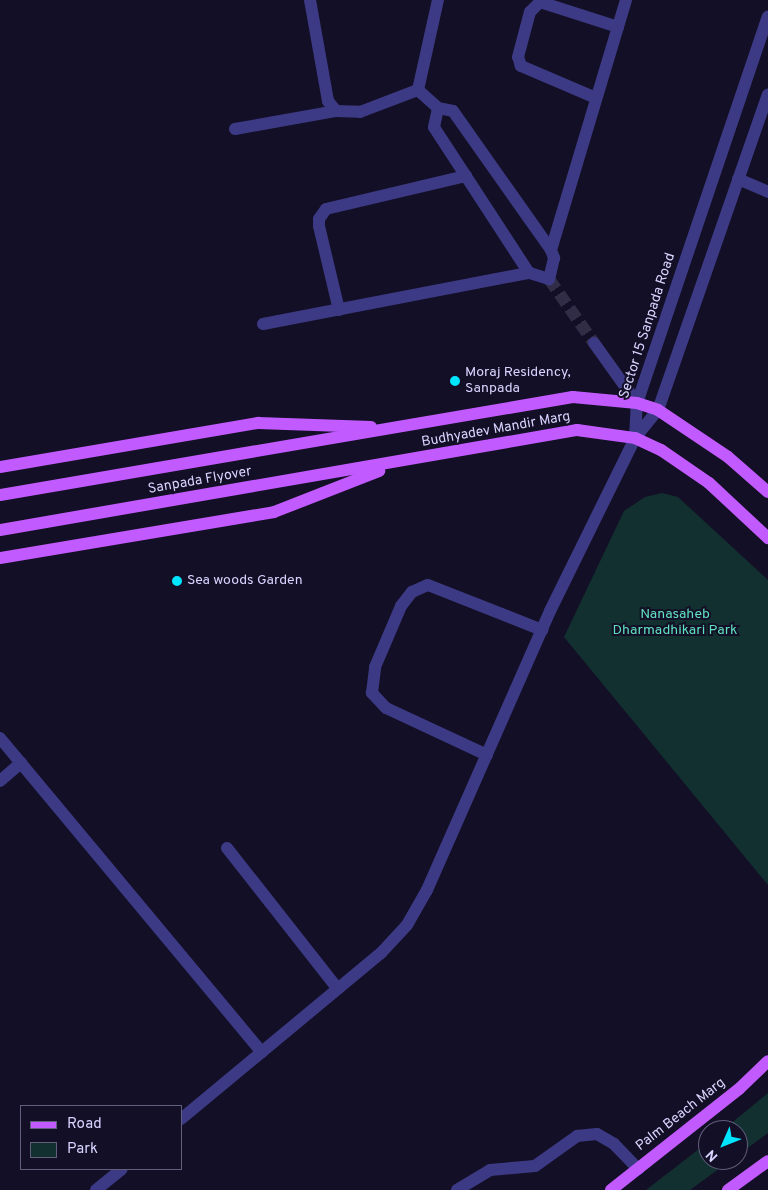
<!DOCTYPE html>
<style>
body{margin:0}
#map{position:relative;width:768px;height:1190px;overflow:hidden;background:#130f26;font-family:Overpass,sans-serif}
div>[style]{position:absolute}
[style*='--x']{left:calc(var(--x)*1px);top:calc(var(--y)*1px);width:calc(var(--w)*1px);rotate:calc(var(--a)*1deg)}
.green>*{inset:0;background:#12302f}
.minor-tunnel>*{height:12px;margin-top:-6px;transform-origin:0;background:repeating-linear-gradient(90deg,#312d47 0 12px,transparent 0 18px)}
.minor>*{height:12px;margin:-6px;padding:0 6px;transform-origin:6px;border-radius:6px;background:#3d3a85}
.major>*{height:12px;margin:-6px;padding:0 6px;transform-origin:6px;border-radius:6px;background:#c25bff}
.dots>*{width:14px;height:14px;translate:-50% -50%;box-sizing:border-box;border:2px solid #130f26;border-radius:50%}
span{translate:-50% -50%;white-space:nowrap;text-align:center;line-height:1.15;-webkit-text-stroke:4px #130f26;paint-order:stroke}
.street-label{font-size:14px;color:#d9d4ff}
.poi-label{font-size:14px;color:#d9d4ff}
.left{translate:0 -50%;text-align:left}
.park-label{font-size:14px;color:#5fe0c0}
.legend{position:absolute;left:20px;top:1105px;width:162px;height:65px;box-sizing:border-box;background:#130f26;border:1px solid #625e7d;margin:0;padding:6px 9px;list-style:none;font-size:15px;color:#d9d4ff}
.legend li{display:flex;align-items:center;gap:10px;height:25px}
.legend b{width:25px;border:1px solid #625e7d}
.north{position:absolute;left:698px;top:1120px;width:50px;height:50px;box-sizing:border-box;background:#130f26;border:1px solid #625e7d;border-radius:50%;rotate:226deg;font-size:14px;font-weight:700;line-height:20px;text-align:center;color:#d9d4ff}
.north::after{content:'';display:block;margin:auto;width:18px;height:22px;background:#00e5ff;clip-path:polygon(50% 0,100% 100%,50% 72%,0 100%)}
</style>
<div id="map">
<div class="green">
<i style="clip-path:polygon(662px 493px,678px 497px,768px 580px,768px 885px,564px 637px,624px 511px,645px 497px)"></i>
<i style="clip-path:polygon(768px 1093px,768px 1133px,738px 1155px,738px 1130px,723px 1130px)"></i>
<i style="clip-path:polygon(708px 1142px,708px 1160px,731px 1160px,690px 1190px,646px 1190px)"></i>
</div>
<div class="minor-tunnel">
<i style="--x:549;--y:279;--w:78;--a:54.9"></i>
</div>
<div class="minor">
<i style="--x:310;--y:0;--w:103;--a:79.9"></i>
<i style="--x:328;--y:101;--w:13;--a:51"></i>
<i style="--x:336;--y:111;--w:24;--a:2"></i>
<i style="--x:360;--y:112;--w:62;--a:-20.8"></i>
<i style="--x:418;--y:90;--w:27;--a:42"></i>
<i style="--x:438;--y:108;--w:15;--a:11"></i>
<i style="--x:453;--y:111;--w:170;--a:54.8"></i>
<i style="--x:551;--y:250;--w:9;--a:69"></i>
<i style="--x:554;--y:258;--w:22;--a:103"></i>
<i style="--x:549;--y:279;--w:21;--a:-163"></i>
<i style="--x:529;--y:273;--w:174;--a:-123.1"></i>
<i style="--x:434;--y:127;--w:19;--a:-78"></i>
<i style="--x:418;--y:90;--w:92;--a:-77.5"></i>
<i style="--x:596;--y:98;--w:82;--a:-156.9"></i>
<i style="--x:521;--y:66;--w:9;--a:-108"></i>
<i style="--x:518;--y:57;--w:47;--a:-75.1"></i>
<i style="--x:530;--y:12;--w:14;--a:-45"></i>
<i style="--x:540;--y:2;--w:82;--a:17.8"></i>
<i style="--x:235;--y:129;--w:103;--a:-10.1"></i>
<i style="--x:738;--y:179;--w:33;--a:23"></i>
<i style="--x:551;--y:250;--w:261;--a:-73.3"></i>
<i style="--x:339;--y:310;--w:86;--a:-103.4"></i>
<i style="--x:319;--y:226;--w:7;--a:-90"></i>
<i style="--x:319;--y:219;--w:12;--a:-55"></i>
<i style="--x:326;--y:209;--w:144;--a:-13.3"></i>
<i style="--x:263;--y:324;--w:271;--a:-10.9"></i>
<i style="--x:594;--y:343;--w:74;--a:54.4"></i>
<i style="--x:635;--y:438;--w:35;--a:-87"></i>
<i style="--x:637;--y:403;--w:408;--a:-71.3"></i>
<i style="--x:0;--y:738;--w:409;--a:50.2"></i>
<i style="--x:487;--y:755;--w:111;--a:-155"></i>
<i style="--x:386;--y:708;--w:21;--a:-133"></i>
<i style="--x:372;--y:693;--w:26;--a:-83"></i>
<i style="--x:375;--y:667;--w:66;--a:-66.9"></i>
<i style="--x:401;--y:606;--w:18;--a:-52"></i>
<i style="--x:412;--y:592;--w:17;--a:-24"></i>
<i style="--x:428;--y:585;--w:123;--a:21.5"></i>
<i style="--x:0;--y:781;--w:28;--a:-41"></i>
<i style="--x:227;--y:848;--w:179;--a:51.8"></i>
<i style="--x:181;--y:1119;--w:260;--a:-39.7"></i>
<i style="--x:381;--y:953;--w:38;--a:-47"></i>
<i style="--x:407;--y:925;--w:40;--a:-60.3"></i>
<i style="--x:427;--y:890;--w:305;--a:-66.2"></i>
<i style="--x:550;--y:611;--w:193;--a:-63.8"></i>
<i style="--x:635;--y:438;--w:36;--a:-51"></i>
<i style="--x:658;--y:410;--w:334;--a:-70.8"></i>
<i style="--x:96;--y:1190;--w:33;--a:-39"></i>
<i style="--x:457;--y:1190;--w:39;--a:-31"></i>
<i style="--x:490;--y:1170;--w:45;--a:-5.1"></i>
<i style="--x:535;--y:1166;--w:52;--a:-35.5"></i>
<i style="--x:577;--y:1136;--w:20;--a:-6"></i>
<i style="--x:597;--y:1134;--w:20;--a:30"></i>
<i style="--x:614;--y:1144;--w:35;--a:46"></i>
</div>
<div class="major">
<i style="--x:0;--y:467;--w:262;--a:-9.7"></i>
<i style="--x:258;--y:423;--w:113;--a:2"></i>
<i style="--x:0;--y:495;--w:581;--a:-9.71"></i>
<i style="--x:573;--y:397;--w:64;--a:5.4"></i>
<i style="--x:637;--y:403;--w:22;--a:18"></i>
<i style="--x:658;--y:410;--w:84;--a:33.9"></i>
<i style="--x:728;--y:457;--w:53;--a:41.2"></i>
<i style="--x:0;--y:530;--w:586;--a:-9.83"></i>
<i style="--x:577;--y:430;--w:59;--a:7.9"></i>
<i style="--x:635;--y:438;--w:29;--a:25"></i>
<i style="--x:661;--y:450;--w:58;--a:34.5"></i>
<i style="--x:709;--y:483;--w:81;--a:43"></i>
<i style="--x:0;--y:558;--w:278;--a:-9.5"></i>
<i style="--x:274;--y:512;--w:113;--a:-21.3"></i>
<i style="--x:611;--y:1190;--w:163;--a:-38.3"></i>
<i style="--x:739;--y:1089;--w:40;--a:-44"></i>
<i style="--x:728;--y:1190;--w:49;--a:-35.9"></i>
</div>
<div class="dots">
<i style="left:455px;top:381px;background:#00e5ff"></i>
<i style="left:177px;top:581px;background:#00e5ff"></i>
</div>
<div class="street-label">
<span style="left:648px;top:326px;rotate:-72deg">Sector 15 Sanpada Road</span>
<span style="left:496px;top:430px;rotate:-10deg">Budhyadev Mandir Marg</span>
<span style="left:200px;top:481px;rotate:-10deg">Sanpada Flyover</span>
<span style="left:681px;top:1115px;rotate:-38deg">Palm Beach Marg</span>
</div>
<div class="poi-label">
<span class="left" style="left:465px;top:381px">Moraj Residency,<br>Sanpada</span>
<span class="left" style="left:187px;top:581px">Sea woods Garden</span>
</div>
<div class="park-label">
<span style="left:675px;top:623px">Nanasaheb<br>Dharmadhikari Park</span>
</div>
<ul class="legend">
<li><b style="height:6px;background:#c25bff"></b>Road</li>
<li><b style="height:14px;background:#12302f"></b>Park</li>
</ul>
<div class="north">N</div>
</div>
